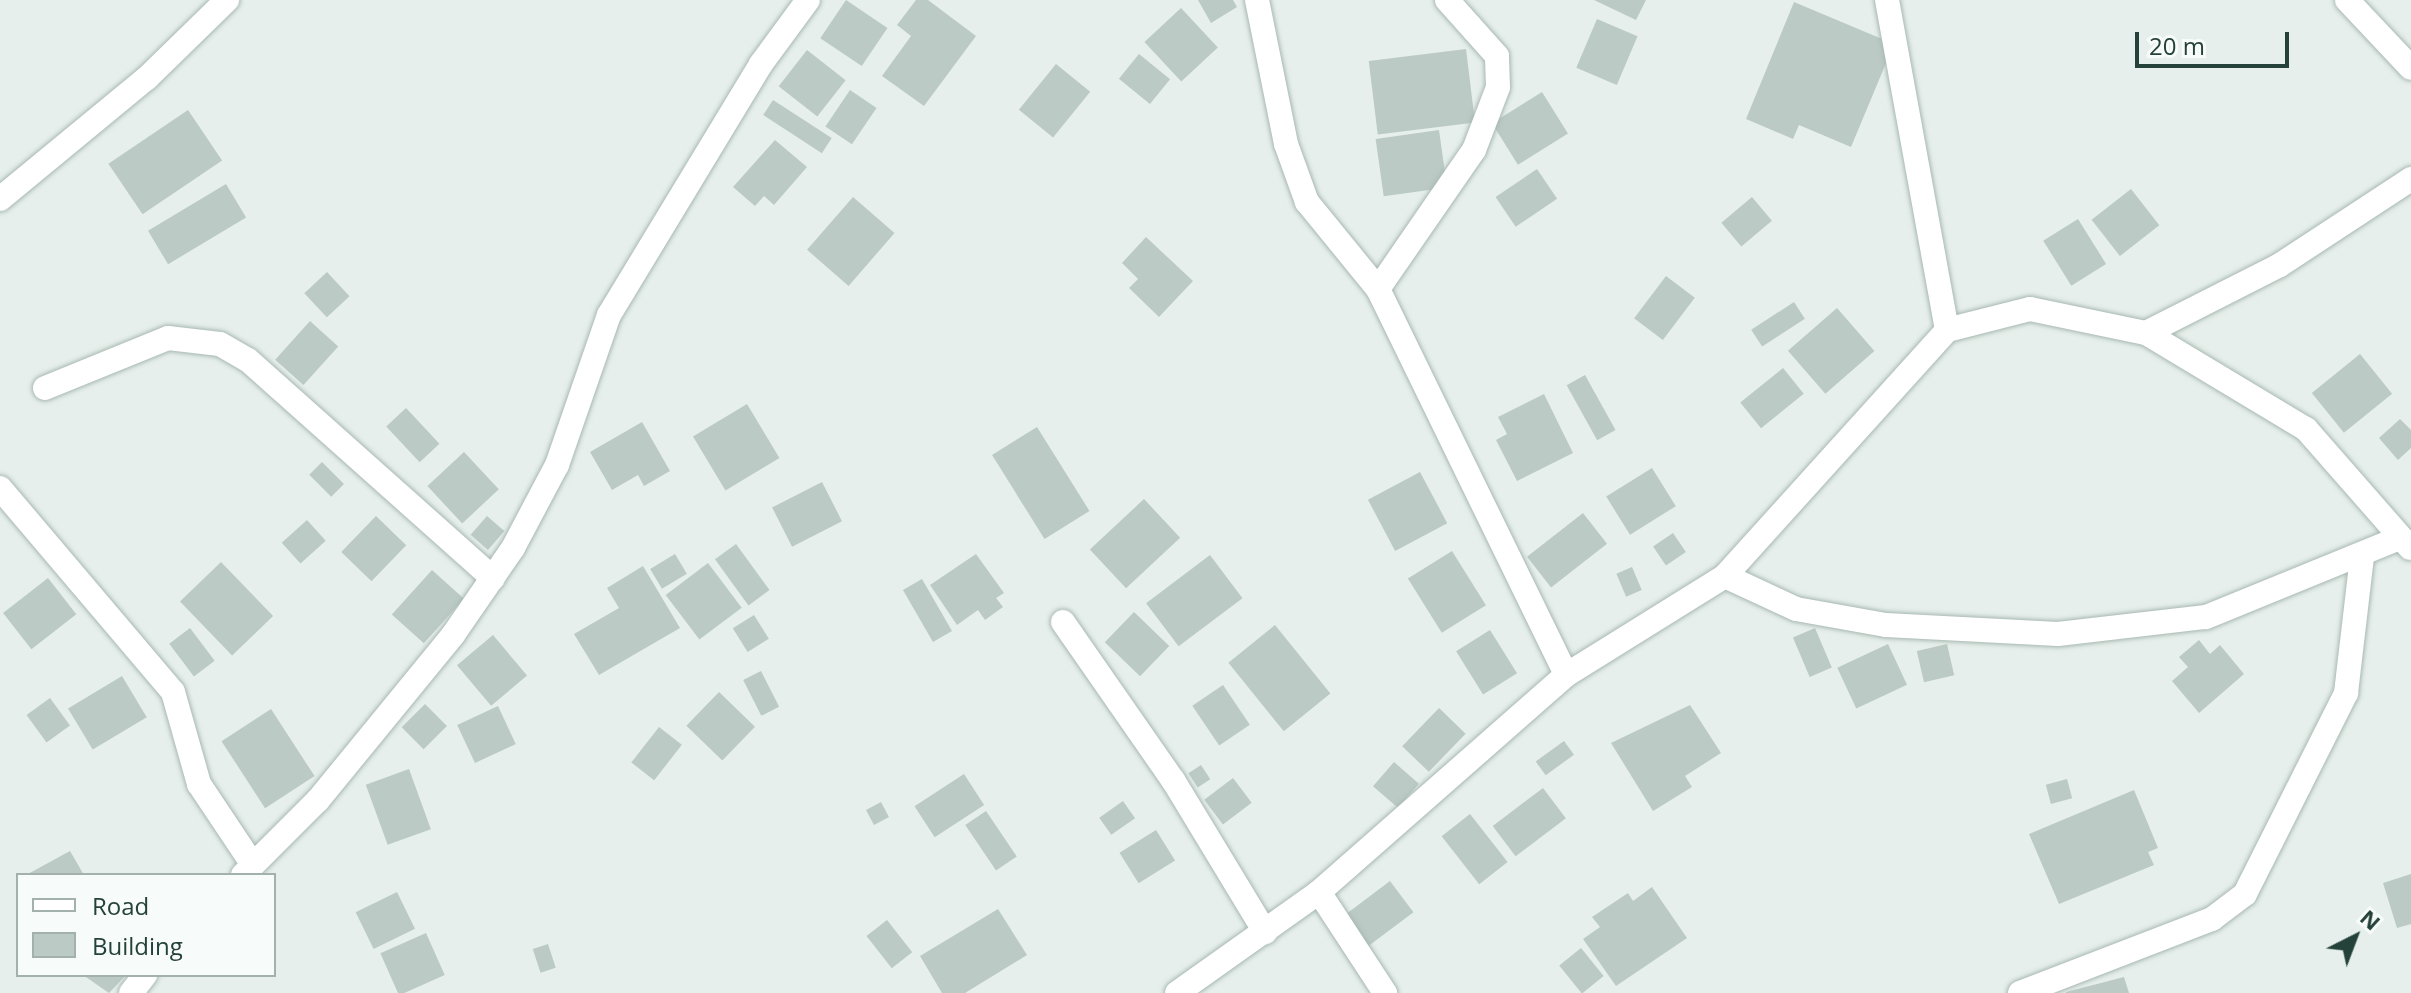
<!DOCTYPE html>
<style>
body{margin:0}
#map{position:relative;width:2411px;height:993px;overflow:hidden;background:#e6efeb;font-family:"Open Sans",sans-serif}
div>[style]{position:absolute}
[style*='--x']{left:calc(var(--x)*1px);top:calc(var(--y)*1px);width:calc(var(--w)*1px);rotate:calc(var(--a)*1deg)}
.building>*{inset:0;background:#bbcac4;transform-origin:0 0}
.roads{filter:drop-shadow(0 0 2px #a8b8b2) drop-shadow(0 0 2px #a8b8b2)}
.minor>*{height:24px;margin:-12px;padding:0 12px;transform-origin:12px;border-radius:12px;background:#fff}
span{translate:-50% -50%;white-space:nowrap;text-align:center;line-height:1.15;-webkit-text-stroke:7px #f7fbf9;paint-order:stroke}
.legend{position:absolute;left:16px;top:873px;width:260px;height:104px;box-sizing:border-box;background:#f7fbf9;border:2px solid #a3b1ad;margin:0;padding:10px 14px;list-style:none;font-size:24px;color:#24423a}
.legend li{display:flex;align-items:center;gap:16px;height:40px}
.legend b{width:40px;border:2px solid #a3b1ad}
.north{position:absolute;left:2315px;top:897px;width:80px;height:80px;-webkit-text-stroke:6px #f7fbf9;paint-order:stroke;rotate:42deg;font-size:22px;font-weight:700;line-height:32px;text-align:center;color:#24423a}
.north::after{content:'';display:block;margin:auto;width:28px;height:36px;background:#24423a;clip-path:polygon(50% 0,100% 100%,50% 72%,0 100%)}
.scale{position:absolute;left:2135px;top:32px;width:154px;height:36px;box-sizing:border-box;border:4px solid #24423a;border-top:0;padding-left:10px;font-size:24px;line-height:28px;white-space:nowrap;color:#24423a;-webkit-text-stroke:6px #f7fbf9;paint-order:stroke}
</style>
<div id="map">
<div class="building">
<i style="left:846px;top:0;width:50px;height:46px;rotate:34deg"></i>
<i style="clip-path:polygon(916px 0,928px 0,976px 36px,924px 106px,882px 76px,911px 36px,897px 25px)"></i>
<i style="clip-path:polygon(1198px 0,1233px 0,1237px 7px,1211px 23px)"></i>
<i style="clip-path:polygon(1594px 0,1646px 0,1636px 20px)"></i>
<i style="clip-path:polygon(1794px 2px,1894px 44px,1851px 147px,1799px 125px,1793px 139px,1746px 119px)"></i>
<i style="left:1181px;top:8px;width:54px;height:50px;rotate:47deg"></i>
<i style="left:1597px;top:19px;width:44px;height:53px;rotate:23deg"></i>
<i style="left:1466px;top:49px;width:74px;height:98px;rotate:83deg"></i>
<i style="left:807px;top:50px;width:49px;height:46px;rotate:38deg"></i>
<i style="left:1139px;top:54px;width:40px;height:32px;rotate:39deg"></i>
<i style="left:1056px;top:64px;width:44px;height:59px;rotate:39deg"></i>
<i style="left:850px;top:90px;width:32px;height:44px;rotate:34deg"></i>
<i style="left:1542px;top:92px;width:49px;height:59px;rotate:58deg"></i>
<i style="left:773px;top:100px;width:70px;height:18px;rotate:33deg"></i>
<i style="left:188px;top:110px;width:61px;height:96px;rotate:56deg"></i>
<i style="left:1439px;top:130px;width:58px;height:64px;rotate:82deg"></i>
<i style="clip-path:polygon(775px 140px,807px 167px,774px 205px,764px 196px,755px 206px,733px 187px)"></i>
<i style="left:1537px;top:169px;width:36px;height:50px;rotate:56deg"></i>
<i style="left:226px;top:184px;width:39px;height:91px;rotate:59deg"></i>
<i style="left:2131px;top:189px;width:46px;height:50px;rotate:52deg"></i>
<i style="left:853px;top:197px;width:55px;height:70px;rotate:41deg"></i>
<i style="left:1752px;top:197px;width:31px;height:40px;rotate:50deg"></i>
<i style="left:2078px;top:219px;width:53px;height:41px;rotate:58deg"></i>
<i style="clip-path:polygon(1146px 237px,1193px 281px,1159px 317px,1129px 288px,1138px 279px,1122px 263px)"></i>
<i style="left:327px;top:272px;width:33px;height:31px;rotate:47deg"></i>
<i style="left:1666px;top:276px;width:36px;height:53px;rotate:37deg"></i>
<i style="left:1794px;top:302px;width:20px;height:51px;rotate:57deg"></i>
<i style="left:1837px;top:308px;width:57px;height:65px;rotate:49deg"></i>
<i style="left:310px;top:321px;width:38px;height:52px;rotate:42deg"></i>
<i style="left:2360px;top:354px;width:51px;height:62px;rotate:51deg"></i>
<i style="left:1783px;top:368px;width:33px;height:55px;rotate:51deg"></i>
<i style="left:1585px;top:375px;width:63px;height:21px;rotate:61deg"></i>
<i style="clip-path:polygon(1544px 394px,1573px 453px,1517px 481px,1496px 440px,1507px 434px,1498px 417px)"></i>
<i style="left:747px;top:404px;width:63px;height:63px;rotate:59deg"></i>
<i style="left:406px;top:408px;width:49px;height:27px;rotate:47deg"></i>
<i style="clip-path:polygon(2400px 419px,2411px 430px,2411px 448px,2398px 460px,2379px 438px)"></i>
<i style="clip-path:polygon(642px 422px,670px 471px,644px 486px,638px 475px,612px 490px,590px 452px)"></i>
<i style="left:1037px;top:427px;width:99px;height:53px;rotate:58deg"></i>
<i style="left:464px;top:452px;width:51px;height:50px;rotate:47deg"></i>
<i style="left:322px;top:462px;width:31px;height:18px;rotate:45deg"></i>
<i style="left:1652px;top:468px;width:45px;height:54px;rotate:58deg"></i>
<i style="left:1420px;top:472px;width:58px;height:59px;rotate:62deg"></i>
<i style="left:822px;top:482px;width:44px;height:56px;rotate:63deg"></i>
<i style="left:1144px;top:499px;width:53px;height:74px;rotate:47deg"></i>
<i style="left:1583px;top:513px;width:39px;height:71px;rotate:52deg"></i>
<i style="left:376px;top:516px;width:42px;height:50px;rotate:44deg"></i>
<i style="left:487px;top:516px;width:23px;height:25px;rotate:41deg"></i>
<i style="left:307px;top:520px;width:28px;height:34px;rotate:48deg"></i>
<i style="left:1673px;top:533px;width:23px;height:24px;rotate:56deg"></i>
<i style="left:736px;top:544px;width:57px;height:26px;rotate:54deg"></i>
<i style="left:1452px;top:551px;width:64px;height:52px;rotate:58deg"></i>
<i style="left:675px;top:554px;width:23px;height:29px;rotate:59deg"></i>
<i style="clip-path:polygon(976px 554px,1004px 593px,996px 598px,1003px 607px,985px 620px,978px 610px,957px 625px,930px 585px)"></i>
<i style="left:1210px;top:555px;width:54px;height:80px;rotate:53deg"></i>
<i style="left:221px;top:562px;width:75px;height:57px;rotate:46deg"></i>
<i style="left:708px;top:563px;width:56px;height:53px;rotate:53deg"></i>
<i style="clip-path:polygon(643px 566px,680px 628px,599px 675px,574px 634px,619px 608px,607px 588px)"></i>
<i style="left:1632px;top:567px;width:25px;height:17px;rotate:67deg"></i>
<i style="left:432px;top:570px;width:43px;height:60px;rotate:42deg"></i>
<i style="left:48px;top:578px;width:46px;height:57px;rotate:52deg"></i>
<i style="left:922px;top:579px;width:60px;height:22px;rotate:60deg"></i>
<i style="left:1134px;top:612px;width:49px;height:42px;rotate:44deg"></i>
<i style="left:754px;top:615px;width:28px;height:25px;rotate:58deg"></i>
<i style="left:1275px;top:625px;width:88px;height:60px;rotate:51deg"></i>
<i style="left:190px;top:628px;width:41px;height:26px;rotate:53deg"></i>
<i style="left:1815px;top:628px;width:43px;height:24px;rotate:67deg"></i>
<i style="left:1490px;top:630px;width:51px;height:40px;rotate:58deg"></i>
<i style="left:493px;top:635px;width:53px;height:47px;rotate:50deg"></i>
<i style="clip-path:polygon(2199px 640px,2210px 654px,2220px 645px,2244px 674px,2199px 713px,2172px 681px,2188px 667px,2179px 657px)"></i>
<i style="left:1888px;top:644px;width:45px;height:56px;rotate:65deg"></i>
<i style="left:1947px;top:644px;width:32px;height:31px;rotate:77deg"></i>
<i style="left:761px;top:671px;width:40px;height:20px;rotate:63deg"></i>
<i style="left:122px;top:676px;width:48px;height:63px;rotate:59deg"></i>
<i style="left:1223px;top:685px;width:48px;height:37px;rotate:56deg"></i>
<i style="left:719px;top:692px;width:50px;height:47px;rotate:44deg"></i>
<i style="left:50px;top:698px;width:34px;height:29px;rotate:54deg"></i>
<i style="left:425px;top:704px;width:31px;height:33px;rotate:45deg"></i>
<i style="clip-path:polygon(1690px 705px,1721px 753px,1685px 776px,1692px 787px,1653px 811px,1611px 743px)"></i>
<i style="left:498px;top:706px;width:42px;height:45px;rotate:65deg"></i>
<i style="left:1439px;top:708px;width:37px;height:53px;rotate:44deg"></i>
<i style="left:271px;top:709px;width:80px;height:59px;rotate:57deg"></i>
<i style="left:659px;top:727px;width:29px;height:45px;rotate:38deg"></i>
<i style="left:1564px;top:741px;width:17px;height:35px;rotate:54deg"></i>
<i style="left:1394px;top:762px;width:33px;height:32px;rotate:41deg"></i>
<i style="left:1201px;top:765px;width:17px;height:15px;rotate:57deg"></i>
<i style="left:409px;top:769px;width:64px;height:46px;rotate:70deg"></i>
<i style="left:964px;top:774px;width:37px;height:59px;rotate:57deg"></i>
<i style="left:1233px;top:778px;width:31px;height:36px;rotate:53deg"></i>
<i style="left:2067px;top:779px;width:20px;height:22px;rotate:75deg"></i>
<i style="left:1543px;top:788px;width:38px;height:63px;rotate:53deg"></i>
<i style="clip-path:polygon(2134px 790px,2158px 848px,2148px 852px,2154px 865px,2059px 904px,2029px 834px)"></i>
<i style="left:1123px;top:801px;width:21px;height:29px;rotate:55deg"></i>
<i style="left:881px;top:802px;width:17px;height:17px;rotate:62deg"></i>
<i style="left:986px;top:811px;width:55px;height:25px;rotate:56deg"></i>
<i style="left:1470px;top:814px;width:61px;height:36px;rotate:52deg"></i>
<i style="left:1156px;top:830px;width:36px;height:43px;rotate:58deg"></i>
<i style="clip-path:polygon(70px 851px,84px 875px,26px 875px)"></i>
<i style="clip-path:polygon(2411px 874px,2411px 924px,2397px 928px,2383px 883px)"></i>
<i style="left:1390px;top:881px;width:39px;height:61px;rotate:53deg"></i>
<i style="clip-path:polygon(1652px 887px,1687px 938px,1616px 986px,1583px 939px,1600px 927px,1592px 917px,1628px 893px,1633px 901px)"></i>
<i style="left:397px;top:892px;width:41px;height:46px;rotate:64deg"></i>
<i style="clip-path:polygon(998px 909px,1027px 955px,965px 993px,942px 993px,920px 956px)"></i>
<i style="left:887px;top:920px;width:41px;height:26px;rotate:52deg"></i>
<i style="left:426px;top:933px;width:46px;height:50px;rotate:66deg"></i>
<i style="left:548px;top:944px;width:25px;height:16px;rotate:72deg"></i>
<i style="left:1581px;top:948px;width:36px;height:28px;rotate:51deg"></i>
<i style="clip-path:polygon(83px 975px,126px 975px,109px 993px)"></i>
<i style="clip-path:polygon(2124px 977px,2129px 993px,2066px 993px,2066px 992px)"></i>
</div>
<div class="roads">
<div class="minor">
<i style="--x:1257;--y:0;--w:147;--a:78.6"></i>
<i style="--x:1286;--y:144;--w:62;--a:70.1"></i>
<i style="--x:1307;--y:202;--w:112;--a:50.8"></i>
<i style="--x:1378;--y:289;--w:429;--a:64"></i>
<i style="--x:1887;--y:0;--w:335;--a:79.7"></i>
<i style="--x:2347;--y:0;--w:93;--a:46.7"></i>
<i style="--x:0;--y:199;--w:190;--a:-39.5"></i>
<i style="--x:147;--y:78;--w:112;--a:-44.3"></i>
<i style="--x:1378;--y:289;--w:169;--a:-55.4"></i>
<i style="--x:1474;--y:150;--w:67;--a:-69.1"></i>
<i style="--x:1498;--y:87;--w:31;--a:-92"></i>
<i style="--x:1497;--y:56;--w:75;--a:-131.8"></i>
<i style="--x:2146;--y:333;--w:187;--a:31"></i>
<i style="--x:2306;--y:429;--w:158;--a:48.8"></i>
<i style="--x:45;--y:388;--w:133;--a:-22.1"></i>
<i style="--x:168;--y:338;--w:52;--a:6.6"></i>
<i style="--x:220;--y:344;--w:32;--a:30"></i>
<i style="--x:248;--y:360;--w:328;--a:41.7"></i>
<i style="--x:0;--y:488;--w:267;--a:49.7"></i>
<i style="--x:173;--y:692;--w:96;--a:74.2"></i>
<i style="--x:199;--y:784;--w:97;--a:56.3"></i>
<i style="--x:1725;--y:576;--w:78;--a:24.9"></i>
<i style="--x:1796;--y:609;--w:91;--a:10.1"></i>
<i style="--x:1886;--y:625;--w:172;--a:3"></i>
<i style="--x:2058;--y:634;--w:149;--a:-6.6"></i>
<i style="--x:2206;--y:617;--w:209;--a:-22.2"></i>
<i style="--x:1063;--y:622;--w:193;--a:55.2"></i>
<i style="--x:1173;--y:780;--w:178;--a:58.8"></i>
<i style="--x:243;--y:875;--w:106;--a:-45"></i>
<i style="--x:318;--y:800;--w:213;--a:-50.7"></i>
<i style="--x:453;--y:635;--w:106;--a:-55.4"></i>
<i style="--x:513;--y:548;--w:94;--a:-62.1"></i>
<i style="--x:557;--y:465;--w:159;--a:-70.9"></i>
<i style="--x:609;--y:315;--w:293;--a:-58.8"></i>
<i style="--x:761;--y:64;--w:79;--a:-53.7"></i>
<i style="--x:1319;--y:892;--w:121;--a:56.8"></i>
<i style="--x:131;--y:993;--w:23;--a:-52"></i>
<i style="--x:1177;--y:993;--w:174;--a:-35.4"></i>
<i style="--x:1319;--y:892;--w:329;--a:-41.3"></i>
<i style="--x:1566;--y:675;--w:187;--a:-31.9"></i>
<i style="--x:1725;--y:576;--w:331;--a:-47.9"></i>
<i style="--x:1947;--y:330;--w:86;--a:-14.2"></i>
<i style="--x:2030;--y:309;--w:118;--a:11.7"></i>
<i style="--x:2146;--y:333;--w:150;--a:-26.9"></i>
<i style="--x:2280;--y:265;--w:157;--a:-33.3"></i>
<i style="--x:2020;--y:993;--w:206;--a:-21.1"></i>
<i style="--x:2212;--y:919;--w:41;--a:-37.1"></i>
<i style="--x:2245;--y:894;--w:225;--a:-63.3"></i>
<i style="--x:2346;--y:693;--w:138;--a:-83.3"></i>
</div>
</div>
<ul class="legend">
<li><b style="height:10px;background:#fff"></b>Road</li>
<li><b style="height:22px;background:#bbcac4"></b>Building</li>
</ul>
<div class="north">N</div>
<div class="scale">20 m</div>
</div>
